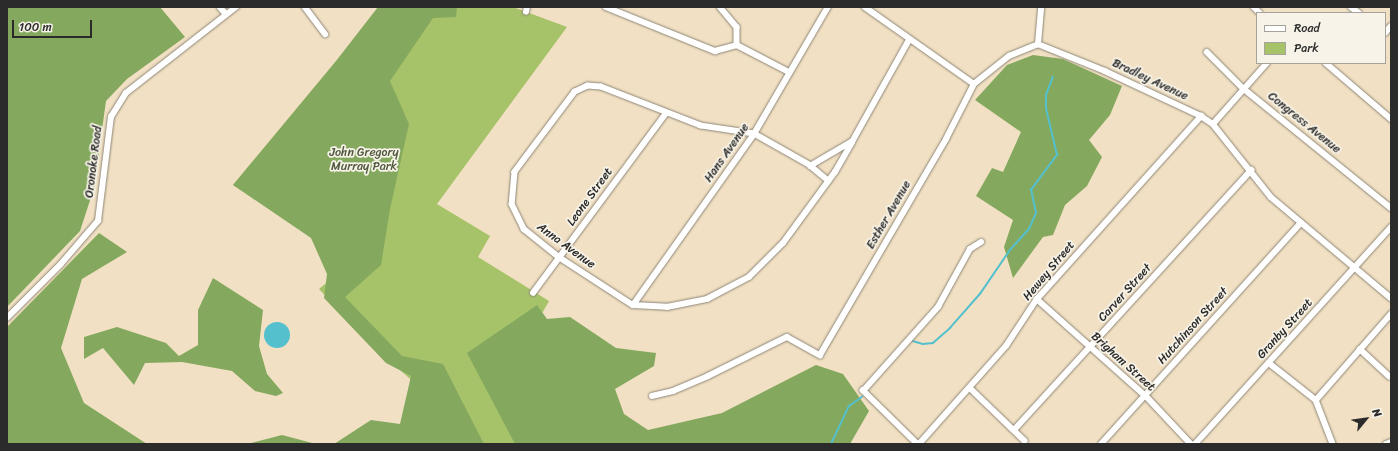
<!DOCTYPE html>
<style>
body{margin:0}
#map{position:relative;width:1398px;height:451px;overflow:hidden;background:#f1e0c3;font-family:Sriracha,sans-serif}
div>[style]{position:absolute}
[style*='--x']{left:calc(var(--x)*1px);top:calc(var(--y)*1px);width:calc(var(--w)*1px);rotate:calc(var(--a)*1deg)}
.green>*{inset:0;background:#a6c36a}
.forest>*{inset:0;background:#84a95e}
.water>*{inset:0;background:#54c0ce}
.round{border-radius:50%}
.stream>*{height:1.5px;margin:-0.75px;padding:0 0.75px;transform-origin:0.75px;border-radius:0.75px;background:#54c0ce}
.roads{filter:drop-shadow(0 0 1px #8e8677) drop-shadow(0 0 1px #8e8677)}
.minor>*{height:5.5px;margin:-2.75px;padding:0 2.75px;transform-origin:2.75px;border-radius:2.75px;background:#fff}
span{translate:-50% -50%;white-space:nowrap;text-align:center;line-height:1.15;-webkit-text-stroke:3.5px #f7f3e8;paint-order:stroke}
.street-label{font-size:12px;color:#2b2b2b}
.park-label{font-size:12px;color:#50593e}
.frame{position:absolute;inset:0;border:8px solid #2b2b2b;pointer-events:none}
.legend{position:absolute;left:1256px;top:12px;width:130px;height:52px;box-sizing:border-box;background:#f7f3e8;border:1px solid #a5a39c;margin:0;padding:5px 7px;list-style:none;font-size:12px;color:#2b2b2b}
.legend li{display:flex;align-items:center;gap:8px;height:20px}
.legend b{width:20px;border:1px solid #a5a39c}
.north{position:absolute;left:1346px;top:399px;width:40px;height:40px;-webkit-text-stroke:3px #f7f3e8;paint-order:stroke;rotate:61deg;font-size:11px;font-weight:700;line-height:16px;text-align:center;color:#2b2b2b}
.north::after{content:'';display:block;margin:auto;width:14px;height:18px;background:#2b2b2b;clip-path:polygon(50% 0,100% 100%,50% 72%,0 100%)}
.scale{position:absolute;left:12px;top:20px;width:80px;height:18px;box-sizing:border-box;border:2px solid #2b2b2b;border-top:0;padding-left:5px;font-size:12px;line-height:14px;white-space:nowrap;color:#2b2b2b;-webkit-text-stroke:3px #f7f3e8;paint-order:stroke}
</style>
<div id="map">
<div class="green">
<i style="clip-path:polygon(382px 7px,513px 7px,567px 27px,437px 204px,490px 236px,478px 257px,549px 301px,531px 333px,600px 444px,484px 444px,375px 348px,319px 289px,358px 256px,233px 185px)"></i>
</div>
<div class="forest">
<i style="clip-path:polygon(7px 7px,160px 7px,185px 37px,127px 79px,106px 101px,94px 188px,80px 231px,7px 307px)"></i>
<i style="clip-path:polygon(378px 7px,457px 7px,456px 17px,433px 18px,390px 81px,409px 124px,390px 209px,381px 265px,345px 297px,402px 356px,443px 364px,484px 444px,334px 444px,371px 420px,400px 424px,411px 376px,386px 363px,324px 298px,327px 274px,311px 238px,233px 185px,336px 61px)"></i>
<i style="clip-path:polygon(1033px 55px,1063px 59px,1122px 86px,1110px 115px,1089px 140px,1102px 157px,1087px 186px,1065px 205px,1053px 235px,1043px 237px,1013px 278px,1004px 247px,1013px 220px,976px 196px,992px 168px,1003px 172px,1021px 132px,975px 100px,1007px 65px)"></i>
<i style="clip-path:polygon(99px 233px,127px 252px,82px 279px,61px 348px,84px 403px,147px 444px,7px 444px,7px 327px)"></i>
<i style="clip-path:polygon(213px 278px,263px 310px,259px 346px,267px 374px,283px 393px,276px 396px,255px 391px,232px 371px,182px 362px,145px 363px,134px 385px,103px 348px,84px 359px,84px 337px,117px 327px,166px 343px,179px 356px,198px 345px,198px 310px)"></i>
<i style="clip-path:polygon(537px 305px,547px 319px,570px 317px,616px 348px,656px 353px,654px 366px,615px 389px,624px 414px,648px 430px,722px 413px,816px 365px,843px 374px,869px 411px,850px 444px,515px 444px,467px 353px)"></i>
<i style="clip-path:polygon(282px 435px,316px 444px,247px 444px)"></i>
</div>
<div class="water">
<i class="round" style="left:264px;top:322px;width:26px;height:26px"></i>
</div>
<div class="stream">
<i style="--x:913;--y:341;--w:10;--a:17"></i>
<i style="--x:923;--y:344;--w:10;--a:-6"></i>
<i style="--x:933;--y:343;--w:23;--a:-41"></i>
<i style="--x:950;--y:328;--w:45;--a:-48.6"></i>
<i style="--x:980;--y:294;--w:53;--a:-55.7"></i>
<i style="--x:1010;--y:250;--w:28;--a:-48"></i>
<i style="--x:1029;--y:229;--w:17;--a:-66"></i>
<i style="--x:1036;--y:213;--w:24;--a:-102"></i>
<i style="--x:1031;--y:190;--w:44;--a:-53.4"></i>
<i style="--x:1057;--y:155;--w:47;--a:-103.4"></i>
<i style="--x:1046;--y:109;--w:14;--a:-90"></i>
<i style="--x:1046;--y:95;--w:19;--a:-69"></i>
<i style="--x:831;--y:444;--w:42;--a:-64.7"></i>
<i style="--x:849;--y:406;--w:16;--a:-35"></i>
</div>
<div class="roads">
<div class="minor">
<i style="--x:220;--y:7;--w:9;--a:49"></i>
<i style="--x:305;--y:7;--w:34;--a:53"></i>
<i style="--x:606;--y:7;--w:118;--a:22"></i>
<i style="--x:715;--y:51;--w:23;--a:-15"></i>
<i style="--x:720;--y:7;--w:26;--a:50"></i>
<i style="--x:737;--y:27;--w:18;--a:90"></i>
<i style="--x:737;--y:45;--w:59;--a:27.4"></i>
<i style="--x:865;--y:7;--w:133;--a:35.2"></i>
<i style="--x:974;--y:84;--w:45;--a:-38.7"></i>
<i style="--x:1009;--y:56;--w:31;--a:-22"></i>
<i style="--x:1038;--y:44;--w:72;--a:21.9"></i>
<i style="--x:1105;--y:71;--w:106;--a:25.1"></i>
<i style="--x:1201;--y:116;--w:14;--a:34"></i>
<i style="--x:1213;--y:124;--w:93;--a:51.5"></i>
<i style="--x:1271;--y:197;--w:157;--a:40.1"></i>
<i style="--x:1254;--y:7;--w:8;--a:45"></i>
<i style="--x:1351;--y:7;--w:10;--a:37"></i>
<i style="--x:526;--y:12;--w:5;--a:-79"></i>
<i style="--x:1385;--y:33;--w:9;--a:-49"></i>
<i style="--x:1038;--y:44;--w:37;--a:-85"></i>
<i style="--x:1207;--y:52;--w:52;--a:45"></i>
<i style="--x:1244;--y:89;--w:189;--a:39"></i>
<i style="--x:1326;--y:63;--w:86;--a:40.7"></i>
<i style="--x:1213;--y:124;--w:81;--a:-48.5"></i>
<i style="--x:852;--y:142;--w:48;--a:149.7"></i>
<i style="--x:811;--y:166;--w:65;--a:-150.7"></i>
<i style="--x:754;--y:134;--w:54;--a:-171.4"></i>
<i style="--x:701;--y:126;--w:107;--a:-158.7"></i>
<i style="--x:601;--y:87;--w:13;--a:-176"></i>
<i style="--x:588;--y:86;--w:14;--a:155"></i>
<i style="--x:575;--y:92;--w:100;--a:126.9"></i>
<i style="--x:515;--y:172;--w:32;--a:95"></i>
<i style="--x:512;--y:204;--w:28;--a:64"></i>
<i style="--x:524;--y:229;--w:45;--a:38.7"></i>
<i style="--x:559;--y:257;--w:88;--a:33"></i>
<i style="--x:633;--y:305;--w:34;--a:3"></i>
<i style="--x:667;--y:307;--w:41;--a:-11.3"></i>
<i style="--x:707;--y:299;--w:47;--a:-27.6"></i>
<i style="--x:749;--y:277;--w:48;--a:-45"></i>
<i style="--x:783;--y:243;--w:88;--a:-53.8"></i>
<i style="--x:835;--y:172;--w:34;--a:-60"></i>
<i style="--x:852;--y:142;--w:117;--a:-60.8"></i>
<i style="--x:811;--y:166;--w:23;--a:40"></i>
<i style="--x:533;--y:293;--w:224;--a:-53.5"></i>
<i style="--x:1037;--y:299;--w:146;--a:41.7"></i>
<i style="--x:1146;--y:396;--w:66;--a:46.8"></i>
<i style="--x:633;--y:305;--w:209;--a:-54.7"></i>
<i style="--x:754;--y:134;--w:147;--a:-59.8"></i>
<i style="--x:7;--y:318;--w:76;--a:-45"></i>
<i style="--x:61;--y:264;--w:57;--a:-49.3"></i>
<i style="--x:98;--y:221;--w:105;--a:-82.9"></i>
<i style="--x:111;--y:117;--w:28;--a:-58"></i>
<i style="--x:126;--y:93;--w:140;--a:-38"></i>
<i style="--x:1360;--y:349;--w:40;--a:43"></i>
<i style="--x:1269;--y:363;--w:60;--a:38.2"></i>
<i style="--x:1316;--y:400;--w:47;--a:68.9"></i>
<i style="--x:970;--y:388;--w:76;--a:43.9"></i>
<i style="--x:652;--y:396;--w:22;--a:-13"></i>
<i style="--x:673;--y:391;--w:38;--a:-23"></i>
<i style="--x:708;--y:376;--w:88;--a:-26.3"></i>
<i style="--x:787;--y:337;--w:38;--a:29"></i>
<i style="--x:820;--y:355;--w:250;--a:-59.7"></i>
<i style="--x:946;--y:139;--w:62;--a:-63"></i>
<i style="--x:1316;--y:400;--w:114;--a:-48.9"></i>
<i style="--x:1014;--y:430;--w:352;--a:-47.6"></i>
<i style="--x:917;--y:444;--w:76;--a:-135.5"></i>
<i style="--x:863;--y:391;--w:113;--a:-48.2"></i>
<i style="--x:938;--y:307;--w:66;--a:-61.1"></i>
<i style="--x:970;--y:249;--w:13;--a:-32"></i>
<i style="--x:919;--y:444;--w:131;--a:-48.4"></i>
<i style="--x:1006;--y:346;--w:56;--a:-56.6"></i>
<i style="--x:1037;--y:299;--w:246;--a:-48.1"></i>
<i style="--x:1101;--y:444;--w:298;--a:-47.9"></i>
<i style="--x:1195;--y:444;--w:292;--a:-47.9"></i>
<i style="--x:1386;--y:444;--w:5;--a:-22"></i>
</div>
</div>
<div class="street-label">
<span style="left:1150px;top:80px;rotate:25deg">Bradley Avenue</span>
<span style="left:1304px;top:123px;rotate:39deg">Congress Avenue</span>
<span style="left:727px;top:153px;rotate:-55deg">Hans Avenue</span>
<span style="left:94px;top:162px;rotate:-83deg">Oronoke Road</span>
<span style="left:590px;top:197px;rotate:-54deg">Leone Street</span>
<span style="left:889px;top:215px;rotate:-60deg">Esther Avenue</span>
<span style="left:566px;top:246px;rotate:36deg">Anna Avenue</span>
<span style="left:1049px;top:271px;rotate:-50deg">Hewey Street</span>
<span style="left:1125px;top:293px;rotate:-48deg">Carver Street</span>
<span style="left:1193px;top:326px;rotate:-48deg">Hutchinson Street</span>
<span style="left:1285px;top:329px;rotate:-48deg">Granby Street</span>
<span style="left:1123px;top:362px;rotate:42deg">Brigham Street</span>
</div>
<div class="park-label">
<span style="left:364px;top:160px">John Gregory<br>Murray Park</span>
</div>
<div class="frame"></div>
<ul class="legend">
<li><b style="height:5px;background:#fff"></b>Road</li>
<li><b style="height:11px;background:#a6c36a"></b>Park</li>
</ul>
<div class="north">N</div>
<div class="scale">100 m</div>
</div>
